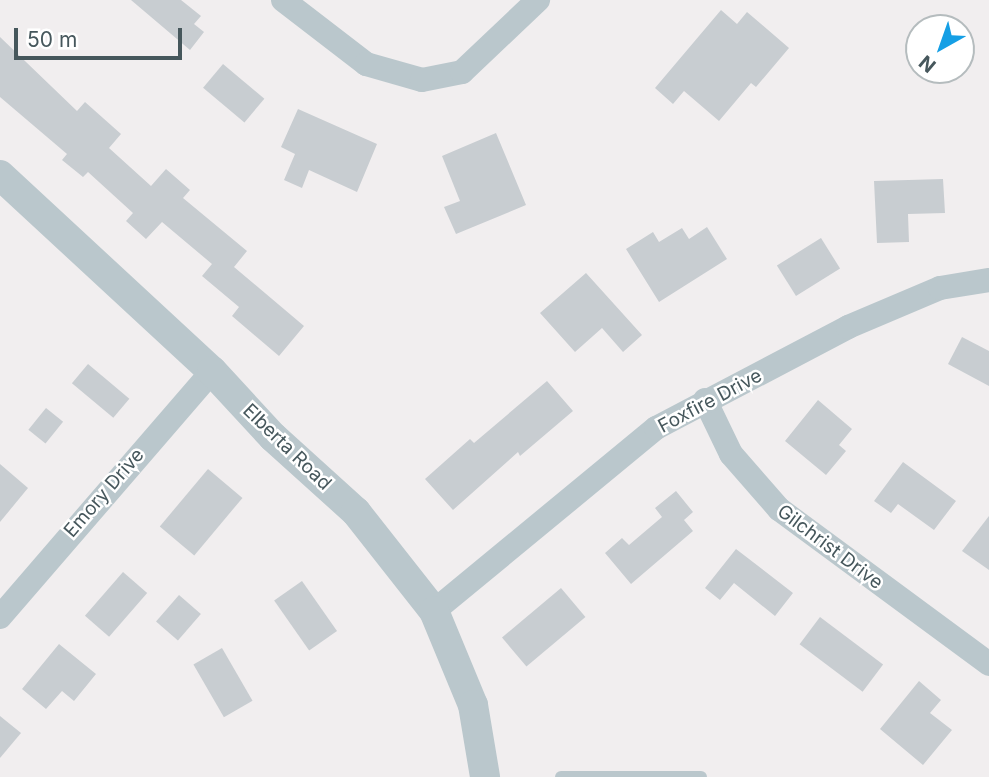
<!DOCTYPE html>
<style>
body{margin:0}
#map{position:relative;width:989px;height:777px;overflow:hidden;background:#f1eeef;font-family:Inter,sans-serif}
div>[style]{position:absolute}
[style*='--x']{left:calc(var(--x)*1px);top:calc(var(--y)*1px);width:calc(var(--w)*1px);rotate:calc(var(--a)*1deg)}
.building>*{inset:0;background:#c8cdd1;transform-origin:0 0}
.service>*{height:12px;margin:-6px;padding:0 6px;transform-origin:6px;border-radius:6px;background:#bac7cc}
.minor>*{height:24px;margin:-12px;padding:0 12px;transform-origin:12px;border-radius:12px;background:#bac7cc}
.tertiary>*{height:30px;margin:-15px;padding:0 15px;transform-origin:15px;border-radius:15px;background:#bac7cc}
span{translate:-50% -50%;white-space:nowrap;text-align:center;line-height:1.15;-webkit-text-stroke:5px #fff;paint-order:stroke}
.street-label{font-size:19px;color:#46575c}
.north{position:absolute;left:905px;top:14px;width:70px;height:70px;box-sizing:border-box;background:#fff;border:2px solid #b5bcbe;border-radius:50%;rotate:220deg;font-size:19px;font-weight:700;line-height:28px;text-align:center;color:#46575c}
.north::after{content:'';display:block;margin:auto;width:24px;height:32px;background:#159fe5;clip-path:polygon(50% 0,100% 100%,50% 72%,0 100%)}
.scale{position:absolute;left:14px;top:28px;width:168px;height:32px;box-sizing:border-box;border:4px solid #46575c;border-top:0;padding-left:9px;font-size:21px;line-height:24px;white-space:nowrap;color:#46575c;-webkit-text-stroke:5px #fff;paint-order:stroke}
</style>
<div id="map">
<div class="building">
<i style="clip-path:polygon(131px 0,181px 0,201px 16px,194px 24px,204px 32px,190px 50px)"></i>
<i style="clip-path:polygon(721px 10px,737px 24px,747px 12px,789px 48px,756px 87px,751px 83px,719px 121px,684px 91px,673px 104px,655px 88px)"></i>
<i style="clip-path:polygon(0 37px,77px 111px,85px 102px,121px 134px,109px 148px,151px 186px,166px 169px,190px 190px,183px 198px,247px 251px,234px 267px,304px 326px,279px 356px,232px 316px,239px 307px,202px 276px,212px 264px,162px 222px,146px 239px,126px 221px,133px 213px,88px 172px,83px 177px,62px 160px,67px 154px,0 97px)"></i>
<i style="left:223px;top:64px;width:54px;height:31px;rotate:40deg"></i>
<i style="clip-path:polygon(298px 109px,377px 144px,357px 192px,309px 170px,302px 188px,284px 180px,295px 154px,281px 147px)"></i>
<i style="clip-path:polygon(496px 133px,526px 205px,456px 234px,444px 207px,460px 201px,442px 156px)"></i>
<i style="clip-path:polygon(943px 179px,945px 213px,908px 214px,909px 242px,877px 243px,874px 181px)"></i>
<i style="clip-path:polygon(707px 227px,727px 259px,659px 302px,626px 249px,653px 232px,659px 242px,682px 228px,689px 239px)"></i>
<i style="left:821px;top:238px;width:36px;height:52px;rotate:58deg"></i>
<i style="clip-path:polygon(586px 273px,642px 335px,623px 352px,602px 328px,575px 352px,540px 313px)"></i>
<i style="clip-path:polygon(962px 337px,989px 351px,989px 386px,948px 364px)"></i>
<i style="left:88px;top:364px;width:54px;height:25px;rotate:40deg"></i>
<i style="clip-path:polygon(547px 381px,573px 411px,520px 456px,518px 452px,453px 510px,425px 479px,470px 439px,474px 443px)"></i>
<i style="clip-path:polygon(818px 400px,852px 429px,839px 445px,846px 451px,826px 475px,785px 441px)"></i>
<i style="left:46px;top:408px;width:22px;height:28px;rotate:39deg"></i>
<i style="clip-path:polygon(903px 462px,956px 501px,934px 530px,898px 504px,891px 513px,874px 501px)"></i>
<i style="clip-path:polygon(0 464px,28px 488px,0 522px)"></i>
<i style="left:208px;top:469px;width:45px;height:75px;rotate:40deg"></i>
<i style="clip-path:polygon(676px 491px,693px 512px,684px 520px,693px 531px,631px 584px,605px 553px,622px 538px,629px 545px,662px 517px,655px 508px)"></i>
<i style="clip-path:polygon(989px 516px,989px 570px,962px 551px)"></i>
<i style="clip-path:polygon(736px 549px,793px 593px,775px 616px,734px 583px,720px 600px,705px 588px)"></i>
<i style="left:123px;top:572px;width:32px;height:58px;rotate:41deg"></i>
<i style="left:302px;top:581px;width:61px;height:34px;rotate:55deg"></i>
<i style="left:561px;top:588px;width:38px;height:77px;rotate:50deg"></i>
<i style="left:179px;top:595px;width:29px;height:35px;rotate:41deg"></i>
<i style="left:820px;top:617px;width:79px;height:34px;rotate:37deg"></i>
<i style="clip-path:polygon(59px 644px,96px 674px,74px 701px,62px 691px,46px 709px,22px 689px)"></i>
<i style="left:222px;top:648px;width:61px;height:33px;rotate:60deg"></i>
<i style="clip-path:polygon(919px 681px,941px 700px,930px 713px,952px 730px,923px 765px,880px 729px)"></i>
<i style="clip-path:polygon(0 716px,21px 733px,0 758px)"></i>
</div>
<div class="service">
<i style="--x:561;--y:777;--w:140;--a:0"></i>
</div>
<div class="minor">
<i style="--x:283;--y:0;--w:105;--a:37.6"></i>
<i style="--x:366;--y:64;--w:58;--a:15.9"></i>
<i style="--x:422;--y:80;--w:41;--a:-11.3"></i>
<i style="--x:462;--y:72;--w:105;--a:-43.5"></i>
<i style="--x:705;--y:400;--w:60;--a:64.3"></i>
<i style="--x:731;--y:454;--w:73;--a:48.9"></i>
<i style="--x:779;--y:509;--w:261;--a:36.4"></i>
<i style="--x:434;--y:611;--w:288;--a:-39.5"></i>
<i style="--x:656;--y:428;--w:217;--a:-27.7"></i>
<i style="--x:848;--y:327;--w:100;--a:-23"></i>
<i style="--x:940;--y:288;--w:50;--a:-9.3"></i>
<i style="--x:0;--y:617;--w:325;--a:-49.2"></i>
</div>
<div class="tertiary">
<i style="--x:0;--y:175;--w:289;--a:42.8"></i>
<i style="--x:212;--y:371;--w:90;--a:47.3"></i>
<i style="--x:273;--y:437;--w:112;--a:42.1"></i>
<i style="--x:356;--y:512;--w:126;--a:51.8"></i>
<i style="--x:434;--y:611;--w:102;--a:67.5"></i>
<i style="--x:473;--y:705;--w:73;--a:80.5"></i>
</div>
<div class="street-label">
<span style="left:710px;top:401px;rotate:-28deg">Foxfire Drive</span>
<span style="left:287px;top:447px;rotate:44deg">Elberta Road</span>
<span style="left:104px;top:493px;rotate:-49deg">Emory Drive</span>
<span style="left:830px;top:547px;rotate:37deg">Gilchrist Drive</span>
</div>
<div class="north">N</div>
<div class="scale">50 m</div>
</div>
